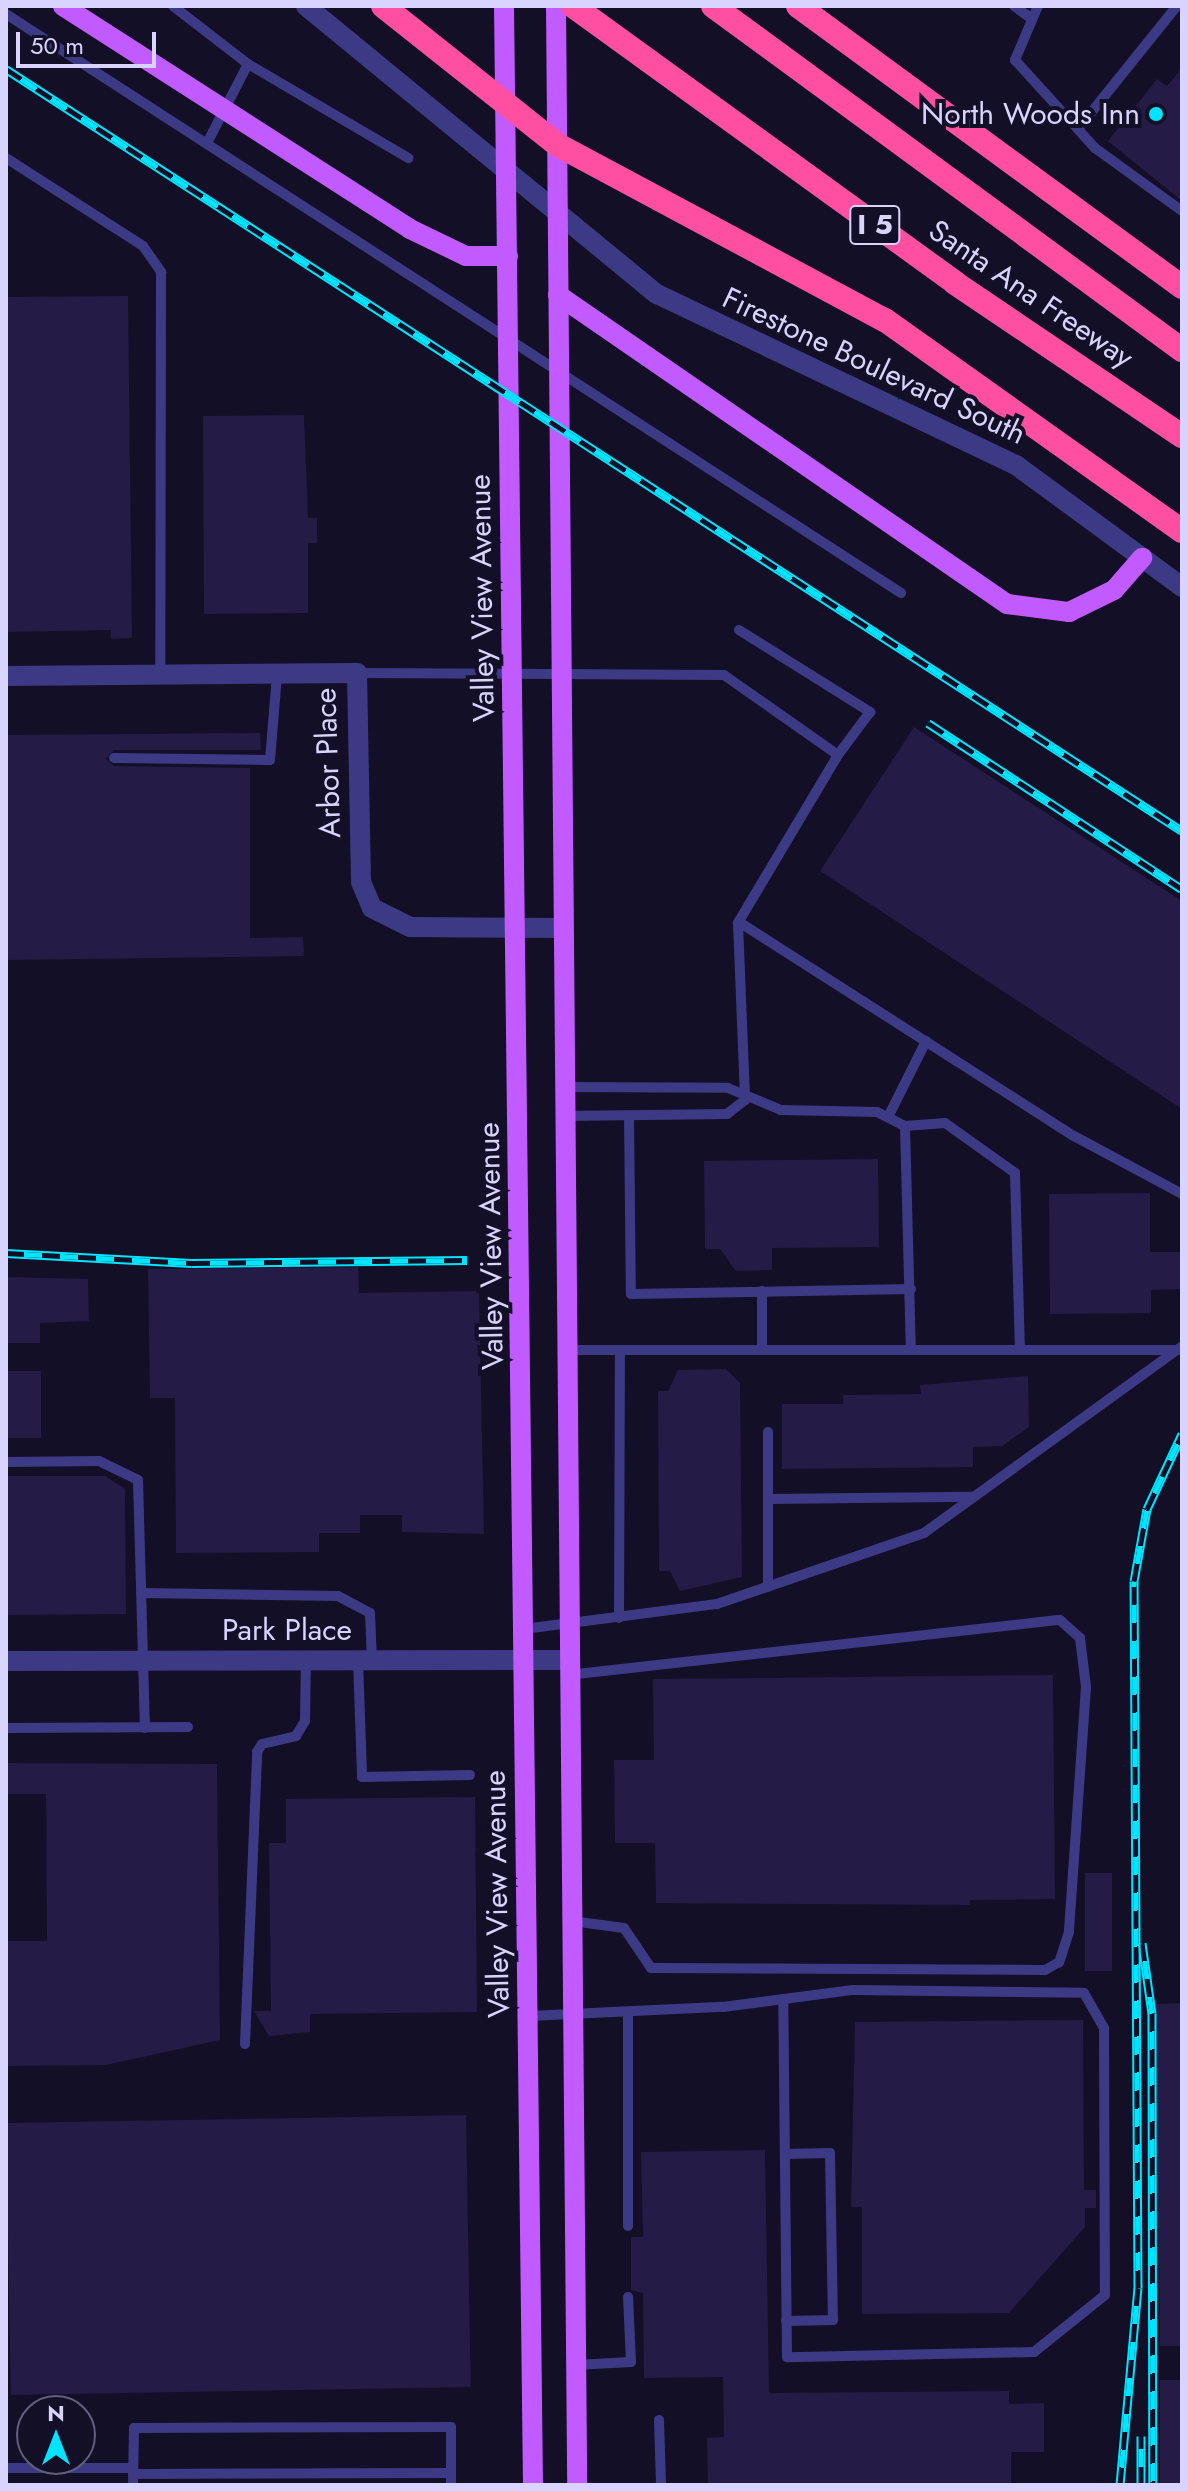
<!DOCTYPE html>
<style>
body{margin:0}
#map{position:relative;width:1188px;height:2491px;overflow:hidden;background:#130f26;font-family:Jost,sans-serif}
div>[style]{position:absolute}
[style*='--x']{left:calc(var(--x)*1px);top:calc(var(--y)*1px);width:calc(var(--w)*1px);rotate:calc(var(--a)*1deg)}
.building>*{inset:0;background:#241b47;transform-origin:0 0}
.service>*{height:10px;margin:-5px;padding:0 5px;transform-origin:5px;border-radius:5px;background:#3d3a85}
.minor>*{height:20px;margin:-10px;padding:0 10px;transform-origin:10px;border-radius:10px;background:#3d3a85}
.tertiary>*{height:20px;margin:-10px;padding:0 10px;transform-origin:10px;border-radius:10px;background:#3d3a85}
.primary>*{height:20px;margin:-10px;padding:0 10px;transform-origin:10px;border-radius:10px;background:#c25bff}
.motorway>*{height:24px;margin:-12px;padding:0 12px;transform-origin:12px;border-radius:12px;background:#ff4fa3}
.rail>*{height:9px;margin-top:-4.5px;transform-origin:0;background:repeating-linear-gradient(90deg,#130f26 0 18px,#00e5ff 0 36px);box-sizing:border-box;border-block:2px solid #00e5ff}
.dots>*{width:22px;height:22px;translate:-50% -50%;box-sizing:border-box;border:4px solid #130f26;border-radius:50%}
span{translate:-50% -50%;white-space:nowrap;text-align:center;line-height:1.15;-webkit-text-stroke:8px #130f26;paint-order:stroke}
.shield-label span{padding:2px 6px;background:#130f26;border:2px solid;border-radius:6px;-webkit-text-stroke-width:0}
.shield-label{font-size:28px;color:#d9d4ff;font-weight:700}
.poi-label{font-size:30px;color:#d9d4ff}
.right{translate:-100% -50%;text-align:right}
.street-label{font-size:30px;color:#d9d4ff}
.frame{position:absolute;inset:0;border:8px solid #d9d4ff;pointer-events:none}
.north{position:absolute;left:16px;top:2395px;width:80px;height:80px;box-sizing:border-box;background:#130f26;border:2px solid #625e7d;border-radius:50%;rotate:0deg;font-size:22px;font-weight:700;line-height:32px;text-align:center;color:#d9d4ff}
.north::after{content:'';display:block;margin:auto;width:28px;height:36px;background:#00e5ff;clip-path:polygon(50% 0,100% 100%,50% 72%,0 100%)}
.scale{position:absolute;left:16px;top:32px;width:140px;height:36px;box-sizing:border-box;border:4px solid #d9d4ff;border-top:0;padding-left:10px;font-size:24px;line-height:28px;white-space:nowrap;color:#d9d4ff;-webkit-text-stroke:6px #130f26;paint-order:stroke}
</style>
<div id="map">
<div class="building">
<i style="clip-path:polygon(1182px 68px,1182px 201px,1108px 141px,1157px 79px,1167px 86px)"></i>
<i style="clip-path:polygon(128px 296px,132px 638px,111px 639px,111px 630px,6px 632px,6px 297px)"></i>
<i style="clip-path:polygon(304px 415px,308px 518px,317px 518px,317px 543px,308px 543px,308px 613px,204px 614px,203px 416px)"></i>
<i style="clip-path:polygon(914px 727px,1182px 901px,1182px 1109px,820px 871px)"></i>
<i style="clip-path:polygon(260px 733px,261px 750px,114px 750px,106px 759px,114px 766px,250px 768px,250px 938px,303px 937px,304px 956px,6px 960px,6px 735px)"></i>
<i style="clip-path:polygon(878px 1159px,879px 1247px,772px 1248px,772px 1270px,736px 1271px,720px 1249px,705px 1249px,704px 1161px)"></i>
<i style="clip-path:polygon(1150px 1193px,1150px 1252px,1182px 1252px,1182px 1289px,1151px 1290px,1151px 1313px,1050px 1314px,1049px 1194px)"></i>
<i style="clip-path:polygon(358px 1267px,359px 1293px,479px 1291px,484px 1534px,402px 1532px,402px 1515px,360px 1515px,360px 1533px,319px 1533px,319px 1552px,176px 1553px,175px 1398px,150px 1398px,148px 1269px)"></i>
<i style="clip-path:polygon(6px 1277px,88px 1279px,89px 1321px,40px 1323px,40px 1343px,6px 1343px)"></i>
<i style="clip-path:polygon(726px 1369px,740px 1383px,742px 1577px,680px 1591px,670px 1571px,659px 1571px,658px 1391px,668px 1391px,678px 1370px)"></i>
<i style="left:6px;top:1371px;width:35px;height:67px"></i>
<i style="clip-path:polygon(1028px 1376px,1029px 1427px,1002px 1446px,973px 1447px,973px 1467px,782px 1469px,782px 1404px,843px 1404px,843px 1395px,921px 1394px,920px 1385px)"></i>
<i style="clip-path:polygon(6px 1476px,105px 1476px,125px 1489px,126px 1614px,6px 1615px)"></i>
<i style="clip-path:polygon(1053px 1675px,1055px 1899px,970px 1900px,970px 1905px,656px 1903px,655px 1843px,615px 1843px,614px 1760px,654px 1760px,653px 1679px)"></i>
<i style="clip-path:polygon(6px 1763px,217px 1764px,220px 2040px,106px 2065px,6px 2066px,6px 1941px,47px 1941px,46px 1794px,6px 1794px)"></i>
<i style="clip-path:polygon(475px 1797px,477px 2012px,310px 2014px,310px 2032px,269px 2036px,254px 2011px,271px 2011px,269px 1843px,286px 1843px,286px 1799px)"></i>
<i style="left:1112px;top:1873px;width:98px;height:27px;rotate:90deg"></i>
<i style="clip-path:polygon(1182px 2003px,1182px 2346px,1160px 2346px,1156px 2004px)"></i>
<i style="clip-path:polygon(1083px 2020px,1084px 2190px,1096px 2190px,1096px 2208px,1085px 2208px,1085px 2227px,1009px 2313px,862px 2314px,862px 2207px,851px 2207px,855px 2022px)"></i>
<i style="left:466px;top:2115px;width:272px;height:460px;rotate:89deg"></i>
<i style="clip-path:polygon(765px 2150px,769px 2393px,1009px 2391px,1009px 2404px,1044px 2403px,1044px 2452px,1011px 2452px,1011px 2485px,708px 2485px,707px 2438px,724px 2437px,723px 2377px,644px 2378px,643px 2293px,631px 2290px,631px 2237px,643px 2237px,641px 2152px)"></i>
<i style="left:1160px;top:2380px;width:22px;height:105px"></i>
</div>
<div class="service">
<i style="--x:173;--y:6;--w:95;--a:37.7"></i>
<i style="--x:248;--y:64;--w:89;--a:117.4"></i>
<i style="--x:1014;--y:6;--w:19;--a:36"></i>
<i style="--x:1038;--y:6;--w:59;--a:113.1"></i>
<i style="--x:1015;--y:60;--w:119;--a:47.7"></i>
<i style="--x:1095;--y:148;--w:107;--a:35.9"></i>
<i style="--x:6;--y:14;--w:1066;--a:32.9"></i>
<i style="--x:248;--y:64;--w:186;--a:30.4"></i>
<i style="--x:1078;--y:129;--w:158;--a:-51.2"></i>
<i style="--x:6;--y:158;--w:163;--a:32.7"></i>
<i style="--x:143;--y:246;--w:32;--a:55"></i>
<i style="--x:161;--y:272;--w:403;--a:90.1"></i>
<i style="--x:739;--y:630;--w:155;--a:32"></i>
<i style="--x:870;--y:712;--w:54;--a:126.7"></i>
<i style="--x:357;--y:673;--w:367;--a:0.3"></i>
<i style="--x:724;--y:675;--w:139;--a:35.1"></i>
<i style="--x:838;--y:755;--w:196;--a:120.8"></i>
<i style="--x:738;--y:923;--w:177;--a:87.7"></i>
<i style="--x:114;--y:758;--w:156;--a:0.7"></i>
<i style="--x:270;--y:760;--w:86;--a:-85.3"></i>
<i style="--x:739;--y:922;--w:398;--a:32.6"></i>
<i style="--x:1074;--y:1136;--w:123;--a:28.2"></i>
<i style="--x:564;--y:1087;--w:164;--a:0.3"></i>
<i style="--x:728;--y:1088;--w:57;--a:22.5"></i>
<i style="--x:781;--y:1110;--w:96;--a:1.2"></i>
<i style="--x:877;--y:1112;--w:31;--a:27"></i>
<i style="--x:905;--y:1126;--w:224;--a:88.5"></i>
<i style="--x:563;--y:1116;--w:164;--a:-0.7"></i>
<i style="--x:727;--y:1114;--w:23;--a:-38"></i>
<i style="--x:629;--y:1116;--w:178;--a:89.4"></i>
<i style="--x:631;--y:1294;--w:280;--a:-1"></i>
<i style="--x:888;--y:1117;--w:85;--a:-63.4"></i>
<i style="--x:905;--y:1126;--w:40;--a:-4.3"></i>
<i style="--x:945;--y:1123;--w:86;--a:35.5"></i>
<i style="--x:1015;--y:1173;--w:177;--a:88.4"></i>
<i style="--x:762;--y:1291;--w:57;--a:90"></i>
<i style="--x:567;--y:1350;--w:610;--a:0"></i>
<i style="--x:768;--y:1432;--w:155;--a:90"></i>
<i style="--x:6;--y:1462;--w:93;--a:-0.6"></i>
<i style="--x:99;--y:1461;--w:43;--a:26"></i>
<i style="--x:138;--y:1480;--w:248;--a:88.4"></i>
<i style="--x:768;--y:1499;--w:204;--a:-0.6"></i>
<i style="--x:142;--y:1593;--w:196;--a:0.9"></i>
<i style="--x:338;--y:1596;--w:36;--a:28"></i>
<i style="--x:370;--y:1613;--w:47;--a:87.6"></i>
<i style="--x:619;--y:1618;--w:267;--a:-89.8"></i>
<i style="--x:524;--y:1629;--w:195;--a:-7.4"></i>
<i style="--x:717;--y:1604;--w:219;--a:-18.9"></i>
<i style="--x:924;--y:1533;--w:319;--a:-35.9"></i>
<i style="--x:358;--y:1660;--w:117;--a:88"></i>
<i style="--x:362;--y:1777;--w:108;--a:-1.1"></i>
<i style="--x:568;--y:1675;--w:495;--a:-6.4"></i>
<i style="--x:1060;--y:1620;--w:27;--a:42"></i>
<i style="--x:1080;--y:1638;--w:49;--a:83"></i>
<i style="--x:1086;--y:1687;--w:246;--a:94"></i>
<i style="--x:1069;--y:1932;--w:32;--a:108"></i>
<i style="--x:1059;--y:1962;--w:16;--a:150"></i>
<i style="--x:1045;--y:1970;--w:394;--a:-179.7"></i>
<i style="--x:651;--y:1968;--w:48;--a:-124"></i>
<i style="--x:624;--y:1928;--w:53;--a:-172.5"></i>
<i style="--x:6;--y:1728;--w:182;--a:-0.3"></i>
<i style="--x:628;--y:2014;--w:212;--a:90"></i>
<i style="--x:529;--y:2016;--w:194;--a:-2.7"></i>
<i style="--x:723;--y:2007;--w:131;--a:-7.5"></i>
<i style="--x:853;--y:1990;--w:231;--a:0.7"></i>
<i style="--x:1084;--y:1993;--w:40;--a:60.3"></i>
<i style="--x:1104;--y:2028;--w:267;--a:89.8"></i>
<i style="--x:1105;--y:2295;--w:91;--a:141.2"></i>
<i style="--x:1034;--y:2352;--w:247;--a:178.8"></i>
<i style="--x:787;--y:2357;--w:358;--a:-90.6"></i>
<i style="--x:245;--y:2044;--w:292;--a:-87.6"></i>
<i style="--x:257;--y:1752;--w:9;--a:-58"></i>
<i style="--x:262;--y:1744;--w:35;--a:-13"></i>
<i style="--x:296;--y:1736;--w:17;--a:-59"></i>
<i style="--x:305;--y:1721;--w:61;--a:-89.1"></i>
<i style="--x:785;--y:2154;--w:45;--a:-1.3"></i>
<i style="--x:830;--y:2153;--w:167;--a:89"></i>
<i style="--x:833;--y:2320;--w:47;--a:178.8"></i>
<i style="--x:575;--y:2365;--w:56;--a:-3.1"></i>
<i style="--x:631;--y:2362;--w:65;--a:-92.6"></i>
<i style="--x:659;--y:2420;--w:65;--a:88.2"></i>
<i style="--x:6;--y:2468;--w:127;--a:0"></i>
<i style="--x:133;--y:2474;--w:318;--a:-0.2"></i>
<i style="--x:133;--y:2485;--w:57;--a:-89"></i>
<i style="--x:134;--y:2428;--w:317;--a:-0.2"></i>
<i style="--x:451;--y:2427;--w:58;--a:90"></i>
</div>
<div class="minor">
<i style="--x:6;--y:676;--w:351;--a:-0.5"></i>
<i style="--x:357;--y:673;--w:209;--a:88.9"></i>
<i style="--x:361;--y:882;--w:28;--a:67"></i>
<i style="--x:372;--y:908;--w:42;--a:26.6"></i>
<i style="--x:410;--y:927;--w:150;--a:0.4"></i>
<i style="--x:6;--y:1661;--w:562;--a:-0.1"></i>
</div>
<div class="tertiary">
<i style="--x:306;--y:6;--w:454;--a:39.4"></i>
<i style="--x:657;--y:294;--w:398;--a:25.5"></i>
<i style="--x:1016;--y:465;--w:206;--a:36.3"></i>
</div>
<div class="primary">
<i style="--x:63;--y:6;--w:412;--a:32.7"></i>
<i style="--x:410;--y:229;--w:62;--a:25.7"></i>
<i style="--x:466;--y:256;--w:42;--a:0"></i>
<i style="--x:504;--y:6;--w:2479;--a:89.33"></i>
<i style="--x:556;--y:6;--w:2479;--a:89.51"></i>
<i style="--x:558;--y:295;--w:545;--a:34.54"></i>
<i style="--x:1007;--y:604;--w:63;--a:7.4"></i>
<i style="--x:1069;--y:612;--w:50;--a:-26.1"></i>
<i style="--x:1114;--y:590;--w:43;--a:-48.8"></i>
</div>
<div class="motorway">
<i style="--x:383;--y:6;--w:223;--a:38.5"></i>
<i style="--x:558;--y:145;--w:371;--a:28.2"></i>
<i style="--x:885;--y:320;--w:364;--a:35.4"></i>
<i style="--x:573;--y:6;--w:472;--a:35.9"></i>
<i style="--x:955;--y:283;--w:274;--a:34"></i>
<i style="--x:713;--y:6;--w:582;--a:36.26"></i>
<i style="--x:798;--y:6;--w:476;--a:36.2"></i>
</div>
<div class="rail">
<i style="--x:6;--y:69;--w:1401;--a:32.94"></i>
<i style="--x:928;--y:723;--w:303;--a:33.2"></i>
<i style="--x:6;--y:1253;--w:186;--a:3.1"></i>
<i style="--x:192;--y:1263;--w:275;--a:-0.6"></i>
<i style="--x:1142;--y:1943;--w:71;--a:81.9"></i>
<i style="--x:1152;--y:2013;--w:472;--a:89.9"></i>
<i style="--x:1120;--y:2485;--w:198;--a:-84.8"></i>
<i style="--x:1138;--y:2288;--w:707;--a:-90.32"></i>
<i style="--x:1134;--y:1581;--w:73;--a:-79.8"></i>
<i style="--x:1147;--y:1509;--w:83;--a:-65"></i>
<i style="--x:1141;--y:2485;--w:49;--a:-90"></i>
</div>
<div class="dots">
<i style="left:1156px;top:114px;background:#00e5ff"></i>
</div>
<div class="shield-label">
<span style="left:875px;top:225px">I 5</span>
</div>
<div class="poi-label">
<span class="right" style="left:1140px;top:114px">North Woods Inn</span>
</div>
<div class="street-label">
<span style="left:1031px;top:294px;rotate:34deg">Santa Ana Freeway</span>
<span style="left:874px;top:366px;rotate:25deg">Firestone Boulevard South</span>
<span style="left:482px;top:598px;rotate:-91deg">Valley View Avenue</span>
<span style="left:328px;top:763px;rotate:-92deg">Arbor Place</span>
<span style="left:491px;top:1246px;rotate:-91deg">Valley View Avenue</span>
<span style="left:287px;top:1630px">Park Place</span>
<span style="left:497px;top:1894px;rotate:-91deg">Valley View Avenue</span>
</div>
<div class="frame"></div>
<div class="north">N</div>
<div class="scale">50 m</div>
</div>
